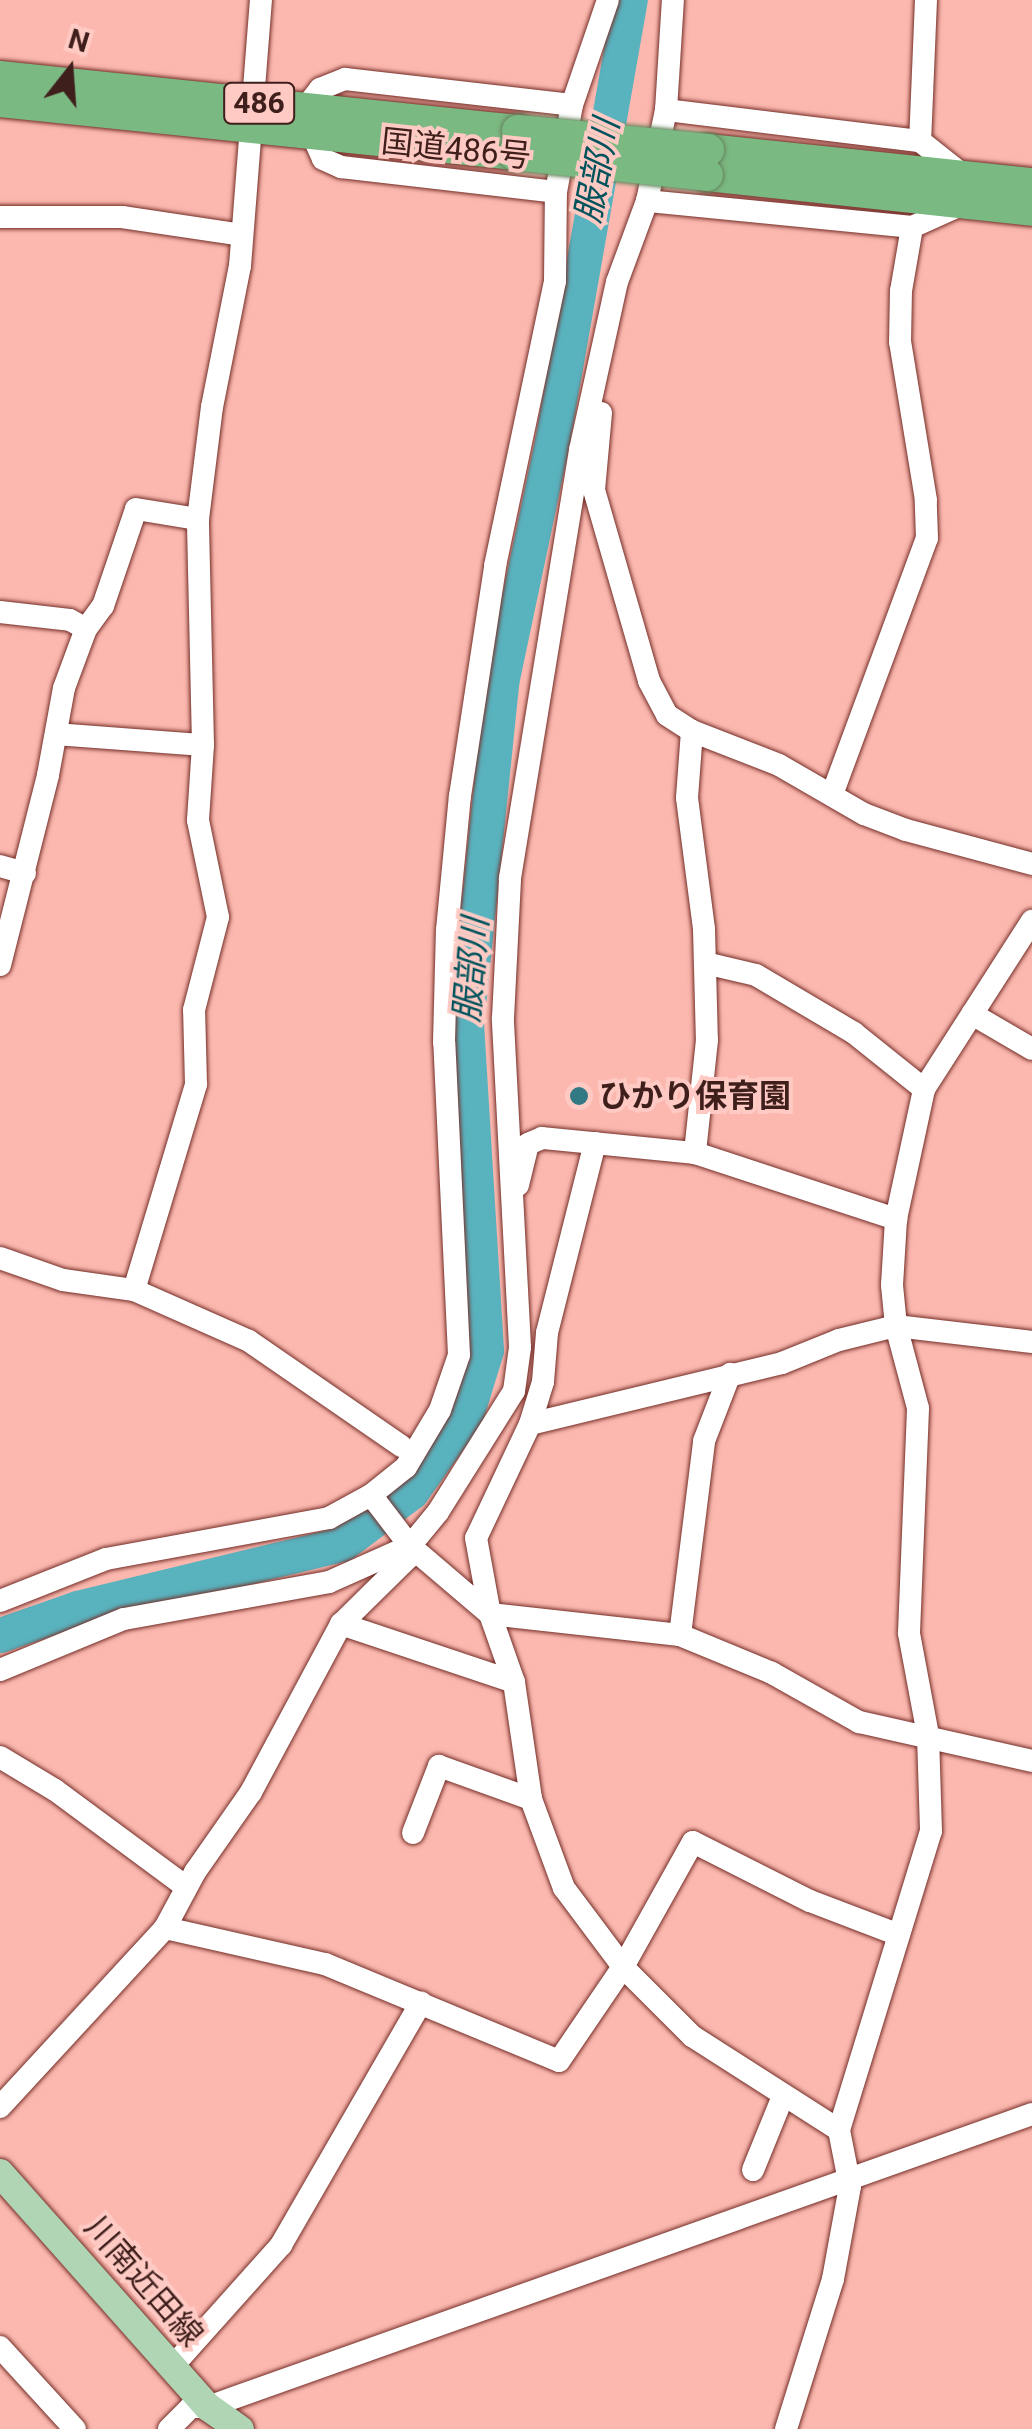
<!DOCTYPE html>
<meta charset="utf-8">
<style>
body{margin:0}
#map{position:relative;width:1032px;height:2429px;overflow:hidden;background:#fcb8af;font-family:Roboto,"Noto Sans JP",sans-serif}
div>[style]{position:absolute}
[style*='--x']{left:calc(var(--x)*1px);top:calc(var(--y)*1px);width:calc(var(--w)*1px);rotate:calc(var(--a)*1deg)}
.river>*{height:35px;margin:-17.5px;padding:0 17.5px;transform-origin:17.5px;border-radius:17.5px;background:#59b3bf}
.roads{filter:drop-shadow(0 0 2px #742e28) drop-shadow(0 0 2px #742e28)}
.minor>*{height:22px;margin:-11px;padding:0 11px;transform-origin:11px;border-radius:11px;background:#fff}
.major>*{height:28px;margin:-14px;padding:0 14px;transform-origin:14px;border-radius:14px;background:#b0d5b4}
.highway>*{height:32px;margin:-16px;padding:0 16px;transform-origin:16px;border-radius:16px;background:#7bb982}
.bridges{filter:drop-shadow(0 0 2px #66835e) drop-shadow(0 0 2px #66835e)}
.highway-bridge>*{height:32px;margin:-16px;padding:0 16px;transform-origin:16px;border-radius:16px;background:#7bb982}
.dots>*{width:28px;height:28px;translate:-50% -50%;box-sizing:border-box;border:5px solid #fecac3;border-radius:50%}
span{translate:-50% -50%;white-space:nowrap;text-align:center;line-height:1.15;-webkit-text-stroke:8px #fecac3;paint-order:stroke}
.shield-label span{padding:2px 8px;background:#fecac3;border:2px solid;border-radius:8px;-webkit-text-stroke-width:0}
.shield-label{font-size:30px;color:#3f1f1c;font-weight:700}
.street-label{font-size:32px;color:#3f1f1c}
.poi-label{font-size:32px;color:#3f1f1c;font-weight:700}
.left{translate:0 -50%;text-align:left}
.water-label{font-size:35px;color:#00535c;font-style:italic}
.north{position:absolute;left:20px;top:20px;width:100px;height:100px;-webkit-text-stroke:8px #fecac3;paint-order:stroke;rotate:17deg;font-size:28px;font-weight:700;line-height:40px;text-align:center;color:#3f1f1c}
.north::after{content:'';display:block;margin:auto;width:35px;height:45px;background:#3f1f1c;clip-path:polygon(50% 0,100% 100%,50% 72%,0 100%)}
</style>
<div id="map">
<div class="river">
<i style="--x:0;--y:1635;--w:82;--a:-19.3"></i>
<i style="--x:77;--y:1608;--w:273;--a:-13.6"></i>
<i style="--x:342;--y:1544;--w:86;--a:-37"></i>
<i style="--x:411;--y:1492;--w:95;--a:-54.5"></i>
<i style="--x:466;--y:1415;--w:68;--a:-72.9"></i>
<i style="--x:486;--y:1350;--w:327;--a:-93.5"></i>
<i style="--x:466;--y:1024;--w:343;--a:-84.1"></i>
<i style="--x:501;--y:683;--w:247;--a:-78.1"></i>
<i style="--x:552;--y:441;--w:448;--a:-80"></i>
</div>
<div class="roads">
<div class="minor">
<i style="--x:926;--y:0;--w:141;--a:92.4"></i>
<i style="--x:920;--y:141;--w:55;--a:38.3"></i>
<i style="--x:306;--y:107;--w:23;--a:-52"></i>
<i style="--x:320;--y:89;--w:27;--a:-22"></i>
<i style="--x:345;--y:79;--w:228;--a:6.5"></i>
<i style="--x:666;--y:110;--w:256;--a:7"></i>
<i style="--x:312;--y:134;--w:27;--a:66"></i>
<i style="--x:323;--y:159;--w:20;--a:24"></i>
<i style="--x:341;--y:167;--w:216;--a:6.6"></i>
<i style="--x:647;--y:201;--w:266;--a:5.6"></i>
<i style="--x:0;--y:217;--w:122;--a:0"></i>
<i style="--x:122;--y:217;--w:121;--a:8.5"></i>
<i style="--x:601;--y:413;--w:77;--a:95.2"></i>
<i style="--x:594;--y:490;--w:199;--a:73.9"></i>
<i style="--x:649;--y:681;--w:38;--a:62"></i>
<i style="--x:667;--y:715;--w:30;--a:33"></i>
<i style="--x:692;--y:731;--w:93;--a:21.3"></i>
<i style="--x:779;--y:765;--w:98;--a:30"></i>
<i style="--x:864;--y:814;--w:45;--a:20.9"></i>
<i style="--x:906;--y:830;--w:131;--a:15.1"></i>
<i style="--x:0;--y:612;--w:70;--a:6.5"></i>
<i style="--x:70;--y:620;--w:18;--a:29"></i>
<i style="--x:692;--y:731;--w:67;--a:94.3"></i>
<i style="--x:687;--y:798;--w:132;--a:82.6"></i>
<i style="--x:704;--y:929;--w:111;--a:88.5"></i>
<i style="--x:707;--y:1040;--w:114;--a:96.1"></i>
<i style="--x:56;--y:734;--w:147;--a:4.3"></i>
<i style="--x:833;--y:792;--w:271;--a:-69.7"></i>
<i style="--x:927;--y:538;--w:38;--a:-92"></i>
<i style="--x:926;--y:500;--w:160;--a:-99.3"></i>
<i style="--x:900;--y:342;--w:51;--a:-88.9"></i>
<i style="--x:901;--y:291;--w:65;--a:-80.2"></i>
<i style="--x:912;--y:227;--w:56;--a:-24.3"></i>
<i style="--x:0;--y:866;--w:26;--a:16"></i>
<i style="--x:705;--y:963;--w:52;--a:13.2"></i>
<i style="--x:756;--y:975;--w:114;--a:30.6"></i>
<i style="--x:854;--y:1033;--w:90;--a:38.7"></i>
<i style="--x:0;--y:965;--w:196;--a:-75.8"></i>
<i style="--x:48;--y:775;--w:88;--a:-79.6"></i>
<i style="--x:64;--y:688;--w:63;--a:-69.6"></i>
<i style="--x:86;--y:629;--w:29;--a:-54"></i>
<i style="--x:103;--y:606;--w:102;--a:-71.2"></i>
<i style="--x:136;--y:509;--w:63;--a:9.2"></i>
<i style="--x:972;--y:1014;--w:69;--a:30.3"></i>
<i style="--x:595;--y:1143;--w:196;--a:104.2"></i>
<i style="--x:547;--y:1333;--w:49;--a:94.7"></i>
<i style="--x:543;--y:1382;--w:44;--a:107.2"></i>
<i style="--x:530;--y:1424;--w:126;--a:115.3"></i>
<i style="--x:476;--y:1538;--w:77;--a:79.6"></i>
<i style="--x:490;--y:1614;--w:191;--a:6.3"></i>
<i style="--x:680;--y:1635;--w:100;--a:22.4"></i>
<i style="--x:772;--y:1673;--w:100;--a:29.4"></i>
<i style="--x:859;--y:1722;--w:177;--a:12.7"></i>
<i style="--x:518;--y:1185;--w:42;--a:-76.3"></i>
<i style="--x:528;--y:1144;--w:15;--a:-23"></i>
<i style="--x:542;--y:1138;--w:154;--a:5.6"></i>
<i style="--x:695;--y:1153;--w:212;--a:18.2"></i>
<i style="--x:0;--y:1258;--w:67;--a:19.2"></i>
<i style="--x:63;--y:1280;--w:72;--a:8"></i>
<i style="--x:134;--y:1290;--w:126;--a:23.9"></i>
<i style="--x:249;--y:1341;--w:185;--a:34.6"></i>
<i style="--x:134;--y:1290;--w:215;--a:-73.2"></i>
<i style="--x:196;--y:1084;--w:74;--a:-91.5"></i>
<i style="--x:194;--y:1010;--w:96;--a:-75.5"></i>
<i style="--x:218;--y:917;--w:99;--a:-101.7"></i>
<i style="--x:198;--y:820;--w:75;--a:-86.2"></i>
<i style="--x:203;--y:745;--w:226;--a:-91.3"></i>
<i style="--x:198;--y:519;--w:113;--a:-82.9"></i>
<i style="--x:212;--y:407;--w:144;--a:-78.8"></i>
<i style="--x:240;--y:266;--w:267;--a:-85.5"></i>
<i style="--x:530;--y:1424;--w:259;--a:-13.6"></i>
<i style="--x:782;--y:1363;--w:61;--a:-22"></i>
<i style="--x:839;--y:1340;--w:59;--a:-13.8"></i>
<i style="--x:896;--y:1326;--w:137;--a:6.7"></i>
<i style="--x:371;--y:1495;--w:64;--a:52.6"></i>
<i style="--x:410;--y:1546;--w:105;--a:40.4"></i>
<i style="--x:490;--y:1614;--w:72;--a:70.6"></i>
<i style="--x:514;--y:1682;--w:118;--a:81.7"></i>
<i style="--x:531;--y:1799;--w:95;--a:69.7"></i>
<i style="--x:564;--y:1888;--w:99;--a:53.2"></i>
<i style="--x:623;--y:1967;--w:98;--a:45"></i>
<i style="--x:692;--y:2036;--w:174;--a:32.6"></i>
<i style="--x:0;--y:1601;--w:114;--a:-21.6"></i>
<i style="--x:106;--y:1559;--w:227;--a:-10.4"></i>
<i style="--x:329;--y:1518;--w:48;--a:-28.7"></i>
<i style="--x:371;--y:1495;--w:45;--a:-38.7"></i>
<i style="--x:406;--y:1467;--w:66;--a:-59.2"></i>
<i style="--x:440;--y:1410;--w:58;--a:-70.9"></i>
<i style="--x:459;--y:1355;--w:313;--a:-92.7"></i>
<i style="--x:444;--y:1042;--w:112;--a:-88.5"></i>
<i style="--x:447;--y:930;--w:135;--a:-84.5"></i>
<i style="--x:460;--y:796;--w:233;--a:-81.3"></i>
<i style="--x:495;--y:566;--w:291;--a:-78.1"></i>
<i style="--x:555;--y:281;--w:89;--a:-89.4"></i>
<i style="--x:556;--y:192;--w:88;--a:-79.6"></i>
<i style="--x:572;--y:105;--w:111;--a:-71.1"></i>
<i style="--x:341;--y:1624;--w:182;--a:18.5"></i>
<i style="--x:680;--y:1635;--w:195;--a:-82.9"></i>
<i style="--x:704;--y:1441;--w:72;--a:-68.8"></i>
<i style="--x:0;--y:1670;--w:134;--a:-22.4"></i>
<i style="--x:124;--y:1619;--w:208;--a:-10.2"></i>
<i style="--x:329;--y:1582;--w:89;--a:-24"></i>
<i style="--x:410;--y:1546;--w:44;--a:-50.5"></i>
<i style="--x:438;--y:1512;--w:143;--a:-57.9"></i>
<i style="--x:514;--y:1391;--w:44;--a:-82.2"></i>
<i style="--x:520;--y:1347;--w:329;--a:-93"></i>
<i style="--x:503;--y:1018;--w:140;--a:-87.1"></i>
<i style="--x:510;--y:878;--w:434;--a:-80.7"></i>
<i style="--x:580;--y:450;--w:172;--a:-77.6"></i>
<i style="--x:617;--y:282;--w:86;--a:-69.7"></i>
<i style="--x:647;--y:201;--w:93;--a:-78.2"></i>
<i style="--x:666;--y:110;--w:110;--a:-86.4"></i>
<i style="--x:0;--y:1757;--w:64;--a:31"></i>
<i style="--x:55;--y:1790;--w:163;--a:36.5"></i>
<i style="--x:413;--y:1833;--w:72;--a:-68.8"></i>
<i style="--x:439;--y:1766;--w:98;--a:19.7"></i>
<i style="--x:165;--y:1928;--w:164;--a:12.7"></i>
<i style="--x:325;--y:1964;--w:253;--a:22.5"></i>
<i style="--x:559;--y:2061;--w:114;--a:-55.8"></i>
<i style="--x:623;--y:1967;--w:143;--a:-60.8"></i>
<i style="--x:693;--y:1842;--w:131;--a:26.8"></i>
<i style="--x:810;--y:1901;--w:95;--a:20.9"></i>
<i style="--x:0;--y:2107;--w:243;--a:-47.3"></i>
<i style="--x:165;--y:1928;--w:64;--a:-61.8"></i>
<i style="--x:195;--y:1872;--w:98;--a:-55"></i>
<i style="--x:251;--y:1792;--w:191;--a:-61.8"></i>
<i style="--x:341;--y:1624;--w:94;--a:-44.6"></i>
<i style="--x:408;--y:1558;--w:12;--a:-81"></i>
<i style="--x:753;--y:2170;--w:80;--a:-67.9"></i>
<i style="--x:0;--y:2347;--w:111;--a:47.6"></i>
<i style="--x:172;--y:2367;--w:164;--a:-48.2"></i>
<i style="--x:281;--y:2245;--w:280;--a:-60"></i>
<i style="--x:169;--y:2429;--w:31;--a:-45"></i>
<i style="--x:191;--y:2407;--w:17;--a:0"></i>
<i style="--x:208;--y:2407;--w:875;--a:-19.57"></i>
<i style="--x:786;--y:2429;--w:157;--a:-72.6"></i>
<i style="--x:833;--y:2279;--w:95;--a:-79.6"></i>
<i style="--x:850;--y:2186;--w:57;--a:-101.1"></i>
<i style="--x:839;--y:2130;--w:313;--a:-72.9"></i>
<i style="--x:931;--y:1831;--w:96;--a:-91.8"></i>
<i style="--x:928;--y:1735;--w:104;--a:-100.6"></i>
<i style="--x:909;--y:1633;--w:225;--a:-87.7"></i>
<i style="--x:918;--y:1408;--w:85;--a:-105"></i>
<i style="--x:896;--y:1326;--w:41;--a:-95.6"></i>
<i style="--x:892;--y:1285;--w:66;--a:-86.5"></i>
<i style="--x:896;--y:1219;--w:133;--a:-77.8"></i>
<i style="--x:924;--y:1089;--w:200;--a:-57.3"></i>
</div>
<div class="major">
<i style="--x:0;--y:2173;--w:313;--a:48.4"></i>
<i style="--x:208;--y:2407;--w:39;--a:35"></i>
</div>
<div class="highway">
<i style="--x:0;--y:77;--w:521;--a:5.95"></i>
<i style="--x:0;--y:101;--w:517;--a:5.89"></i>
<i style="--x:708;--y:150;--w:326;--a:6"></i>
<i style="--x:707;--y:175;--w:327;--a:6.1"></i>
</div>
</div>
<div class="bridges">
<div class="highway-bridge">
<i style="--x:518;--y:131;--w:191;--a:5.7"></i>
<i style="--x:514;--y:154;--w:194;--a:6.2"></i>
</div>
</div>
<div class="dots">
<i style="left:579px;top:1096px;background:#327983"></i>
</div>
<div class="shield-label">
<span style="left:259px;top:103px">486</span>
</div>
<div class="street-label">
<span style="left:456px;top:149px;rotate:6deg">国道486号</span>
<span style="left:144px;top:2281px;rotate:49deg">川南近田線</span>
</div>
<div class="poi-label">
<span class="left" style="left:599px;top:1096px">ひかり保育園</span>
</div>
<div class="water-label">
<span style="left:598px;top:171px;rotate:-79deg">服部川</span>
<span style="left:472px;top:970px;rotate:-85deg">服部川</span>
</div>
<div class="north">N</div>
</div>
